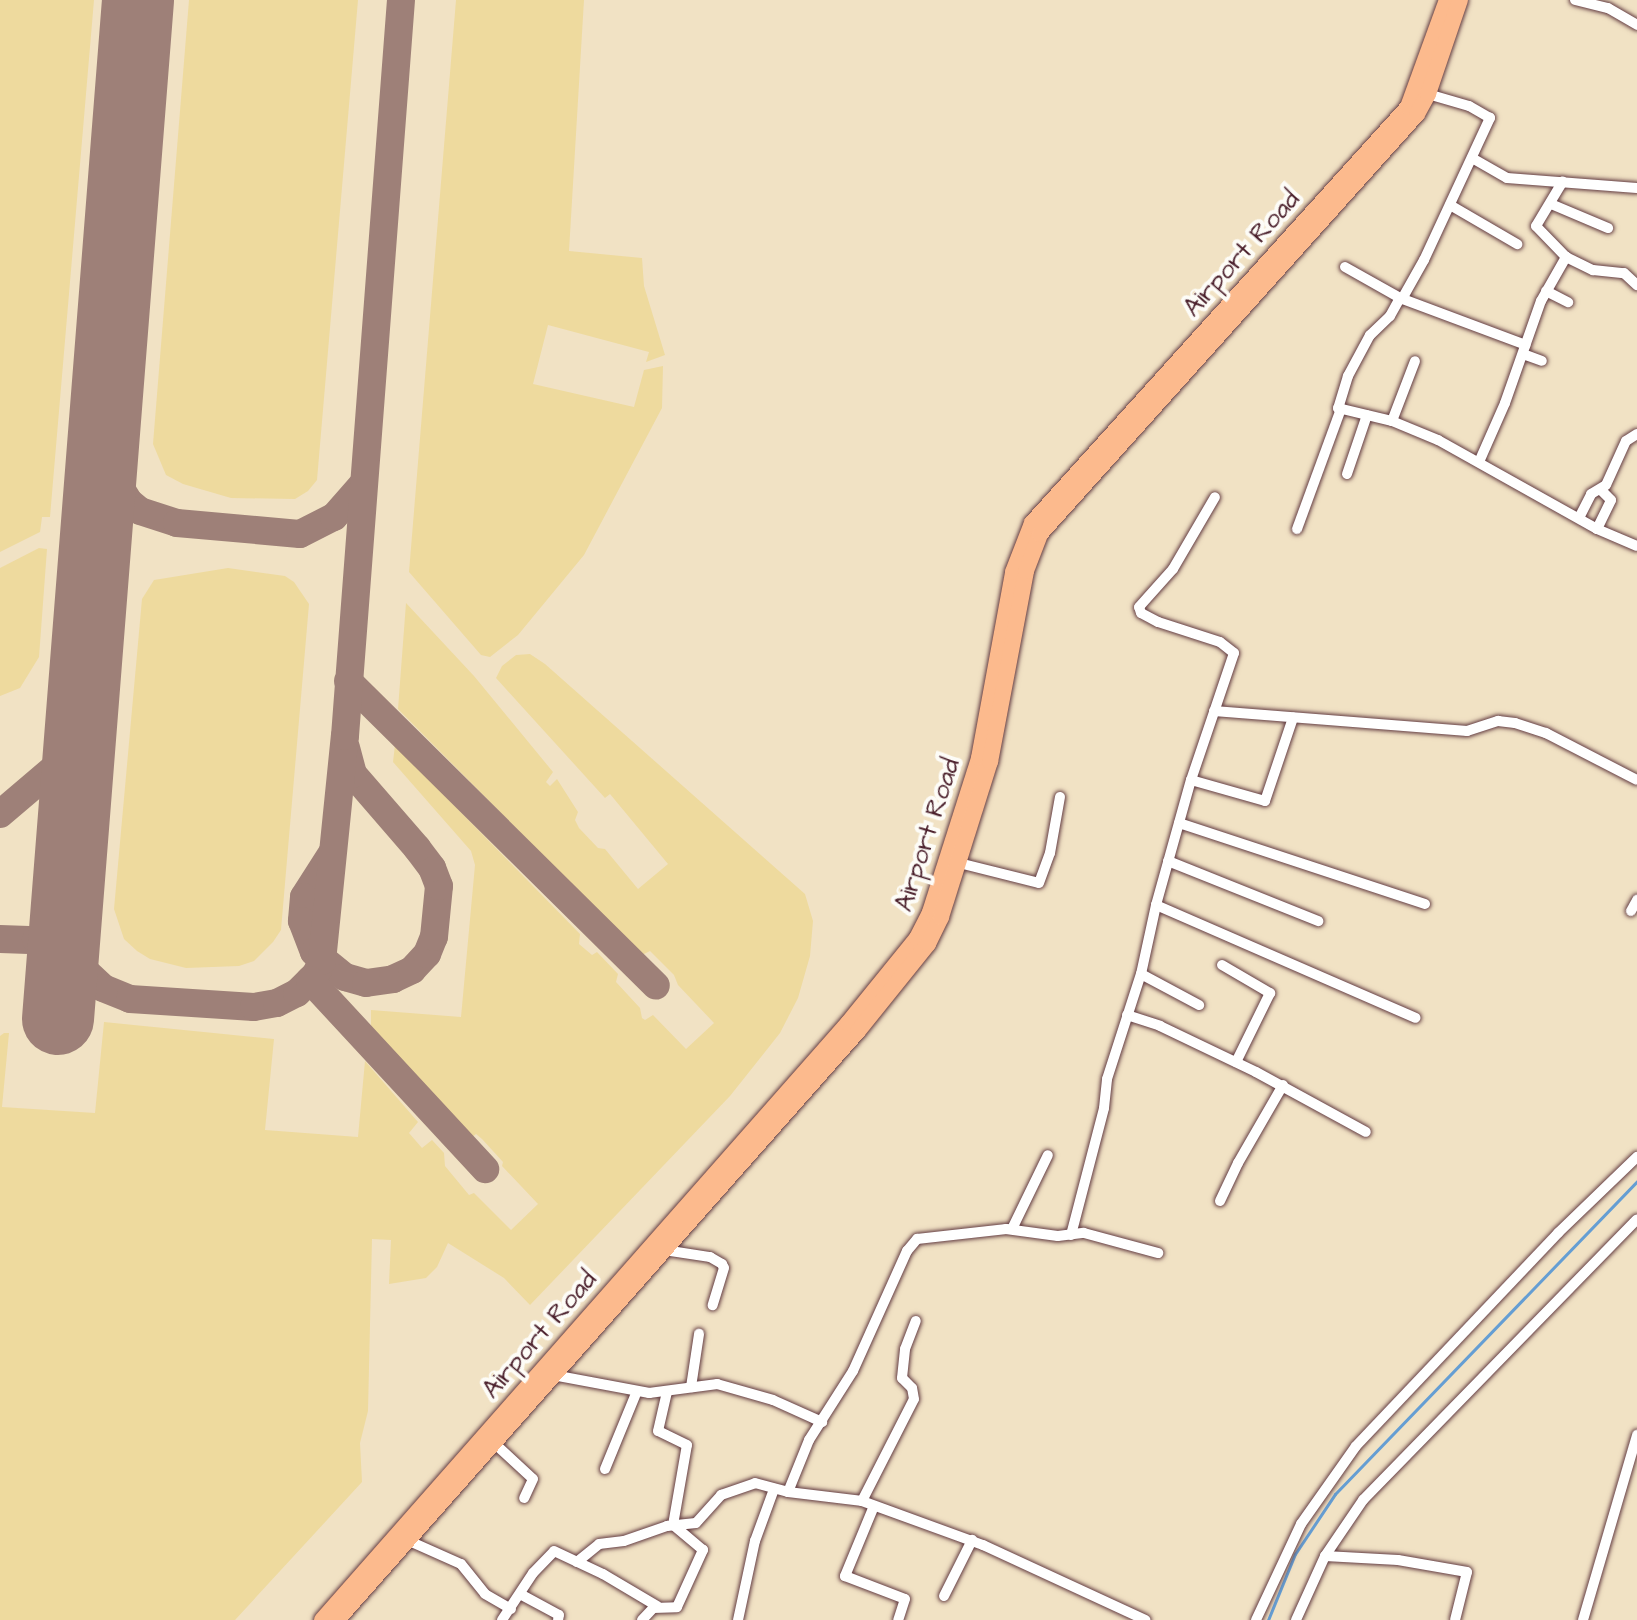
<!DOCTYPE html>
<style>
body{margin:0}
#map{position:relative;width:1637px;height:1620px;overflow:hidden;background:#f1e2c4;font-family:"Architects Daughter",sans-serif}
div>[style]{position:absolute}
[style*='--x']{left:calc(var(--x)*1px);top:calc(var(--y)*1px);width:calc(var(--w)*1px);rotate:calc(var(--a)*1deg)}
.sand>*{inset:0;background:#eeda9e}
.stream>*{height:3px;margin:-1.5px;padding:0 1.5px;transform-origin:1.5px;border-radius:1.5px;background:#659ed3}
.taxiway>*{height:28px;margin:-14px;padding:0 14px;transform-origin:14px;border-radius:14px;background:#9e8078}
.runway>*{height:72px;margin:-36px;padding:0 36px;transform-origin:36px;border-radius:36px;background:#9e8078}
.roads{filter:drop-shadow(0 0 2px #633c42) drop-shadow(0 0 2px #633c42)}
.minor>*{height:10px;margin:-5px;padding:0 5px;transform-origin:5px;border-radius:5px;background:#fff}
.primary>*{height:16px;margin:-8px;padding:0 8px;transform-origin:8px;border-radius:8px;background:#fcba8d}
span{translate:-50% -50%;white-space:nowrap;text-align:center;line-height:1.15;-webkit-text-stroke:8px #fdfcf7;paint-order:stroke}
.street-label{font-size:26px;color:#4a1f2b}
</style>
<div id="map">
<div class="sand">
<i style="clip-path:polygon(0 0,94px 0,50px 517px,42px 517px,40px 532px,0 552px)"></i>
<i style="clip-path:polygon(189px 0,358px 0,317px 480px,308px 491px,295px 499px,231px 498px,183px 484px,166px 475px,153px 444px)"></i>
<i style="clip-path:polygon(456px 0,584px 0,569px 251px,642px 258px,644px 286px,665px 355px,646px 362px,649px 352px,548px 325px,533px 384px,634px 407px,644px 370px,663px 366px,662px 408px,584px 555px,518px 635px,490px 657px,481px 655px,409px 572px)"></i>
<i style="clip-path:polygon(39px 548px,47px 549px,39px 657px,20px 688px,0 696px,0 568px)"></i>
<i style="clip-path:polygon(228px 568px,285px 576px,294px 582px,309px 604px,281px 930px,273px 942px,254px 961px,239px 966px,186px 968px,150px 959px,137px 951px,124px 939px,114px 909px,142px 599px,154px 580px)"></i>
<i style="clip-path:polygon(406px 603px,474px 676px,553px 772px,546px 782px,550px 786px,557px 779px,578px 812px,575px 820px,579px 828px,598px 848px,605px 849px,638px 889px,668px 864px,610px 794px,605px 798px,496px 678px,502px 666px,516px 655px,530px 654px,545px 664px,805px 894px,813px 921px,810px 956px,798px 998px,780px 1033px,730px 1096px,530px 1305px,504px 1278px,448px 1243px,437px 1267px,426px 1278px,389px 1284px,391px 1240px,372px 1239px,368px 1411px,360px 1443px,362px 1482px,235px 1620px,0 1620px,0 1036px,4px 1033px,9px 1033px,2px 1107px,95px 1113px,104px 1022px,274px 1039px,265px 1130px,358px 1137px,365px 1061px,418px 1122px,409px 1133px,422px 1148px,432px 1140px,444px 1153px,445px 1166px,469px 1195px,474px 1193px,511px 1230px,538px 1204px,502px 1166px,503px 1162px,482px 1139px,476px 1134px,471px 1138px,371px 1028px,371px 1010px,461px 1017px,475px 865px,471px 851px,393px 762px,395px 745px,580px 934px,579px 944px,592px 955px,597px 952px,618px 974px,616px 982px,640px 1008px,642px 1018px,645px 1020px,653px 1015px,686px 1049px,714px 1023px,678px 985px,674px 975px,650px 951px,642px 955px,636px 949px,398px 709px)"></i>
</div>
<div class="stream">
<i style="--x:1268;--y:1620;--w:71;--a:-67.8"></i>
<i style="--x:1295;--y:1554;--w:72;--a:-56.3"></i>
<i style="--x:1335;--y:1494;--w:435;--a:-46"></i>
</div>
<div class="taxiway">
<i style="--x:101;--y:456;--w:54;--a:58.7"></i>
<i style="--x:129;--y:502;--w:14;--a:39"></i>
<i style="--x:140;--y:511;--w:39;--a:18"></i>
<i style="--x:177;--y:523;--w:123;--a:5.1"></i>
<i style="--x:300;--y:534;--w:38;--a:-27"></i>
<i style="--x:334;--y:517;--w:41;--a:-48.9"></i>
<i style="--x:348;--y:681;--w:433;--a:44.7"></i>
<i style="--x:0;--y:814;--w:104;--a:-40.3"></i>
<i style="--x:332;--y:853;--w:52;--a:122.5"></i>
<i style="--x:304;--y:897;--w:24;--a:95"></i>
<i style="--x:302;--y:921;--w:33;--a:69"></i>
<i style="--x:314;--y:952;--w:40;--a:39"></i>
<i style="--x:345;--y:977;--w:22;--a:16"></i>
<i style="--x:366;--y:983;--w:27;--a:-8"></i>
<i style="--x:393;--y:979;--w:21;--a:-25"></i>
<i style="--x:412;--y:970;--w:22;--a:-47"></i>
<i style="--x:427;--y:954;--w:18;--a:-68"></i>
<i style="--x:434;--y:937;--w:51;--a:-84.4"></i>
<i style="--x:439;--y:886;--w:19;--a:-111"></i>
<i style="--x:432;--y:868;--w:25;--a:-127"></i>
<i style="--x:417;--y:848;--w:98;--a:-130.9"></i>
<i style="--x:353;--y:774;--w:27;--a:-105"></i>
<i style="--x:66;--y:925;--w:32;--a:74"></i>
<i style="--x:75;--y:956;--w:17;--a:57"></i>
<i style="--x:84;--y:970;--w:26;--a:43"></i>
<i style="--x:103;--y:988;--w:29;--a:22"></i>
<i style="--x:130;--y:999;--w:124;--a:3.7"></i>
<i style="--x:254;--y:1007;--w:23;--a:-10"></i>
<i style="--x:277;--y:1003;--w:22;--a:-27"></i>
<i style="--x:297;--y:993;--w:27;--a:-45"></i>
<i style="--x:316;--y:974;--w:14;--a:-65"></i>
<i style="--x:322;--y:961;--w:226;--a:-84.2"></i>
<i style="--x:345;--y:736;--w:738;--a:-85.65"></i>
<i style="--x:0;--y:939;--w:36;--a:2"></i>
<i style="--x:36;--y:940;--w:17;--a:-17"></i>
<i style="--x:52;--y:935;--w:28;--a:-42"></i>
<i style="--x:73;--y:916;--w:32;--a:-66"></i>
<i style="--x:86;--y:887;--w:31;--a:-99"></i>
<i style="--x:81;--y:856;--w:15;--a:-118"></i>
<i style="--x:310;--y:980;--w:258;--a:47.2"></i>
</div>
<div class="runway">
<i style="--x:58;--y:1019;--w:1022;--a:-85.51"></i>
</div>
<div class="roads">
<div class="minor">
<i style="--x:1575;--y:0;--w:34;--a:14"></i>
<i style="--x:1608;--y:8;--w:34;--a:30"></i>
<i style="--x:1472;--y:158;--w:40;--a:29.7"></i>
<i style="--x:1507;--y:178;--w:130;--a:4.4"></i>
<i style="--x:1551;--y:204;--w:62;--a:22.8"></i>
<i style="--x:1450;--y:205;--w:78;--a:30.2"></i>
<i style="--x:1566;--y:257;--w:30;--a:26"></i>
<i style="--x:1593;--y:270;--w:31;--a:6"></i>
<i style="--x:1624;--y:273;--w:18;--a:43"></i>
<i style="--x:1345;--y:267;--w:63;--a:29.4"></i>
<i style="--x:1400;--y:298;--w:134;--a:20.5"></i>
<i style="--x:1546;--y:291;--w:25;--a:27"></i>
<i style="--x:1400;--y:298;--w:21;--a:119"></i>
<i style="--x:1390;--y:316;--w:28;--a:136"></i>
<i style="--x:1370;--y:335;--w:47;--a:118.2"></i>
<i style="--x:1348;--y:376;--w:34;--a:107"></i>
<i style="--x:1338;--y:408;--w:56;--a:13.5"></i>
<i style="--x:1392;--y:421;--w:50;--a:22.4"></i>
<i style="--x:1438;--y:440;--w:182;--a:29.2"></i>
<i style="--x:1597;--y:529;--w:43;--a:23"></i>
<i style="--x:1402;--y:299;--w:45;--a:-60.6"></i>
<i style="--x:1424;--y:260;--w:157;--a:-65.1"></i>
<i style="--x:1490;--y:118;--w:24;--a:-150"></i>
<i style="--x:1469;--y:106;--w:43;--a:-163.7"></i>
<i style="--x:1523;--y:354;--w:20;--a:20"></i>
<i style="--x:1392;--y:421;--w:64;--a:-69"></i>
<i style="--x:1479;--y:462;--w:64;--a:-66.2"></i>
<i style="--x:1505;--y:403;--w:108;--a:-70.6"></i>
<i style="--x:1541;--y:301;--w:51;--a:-60.4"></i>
<i style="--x:1566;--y:257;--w:43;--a:-134.1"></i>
<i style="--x:1536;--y:226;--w:52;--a:-59"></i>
<i style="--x:1347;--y:474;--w:62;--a:-71.3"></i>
<i style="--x:1579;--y:518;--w:27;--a:-63"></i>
<i style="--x:1591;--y:494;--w:17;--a:-31"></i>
<i style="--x:1606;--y:485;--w:48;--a:-65.6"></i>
<i style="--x:1626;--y:441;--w:13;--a:-32"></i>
<i style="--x:1297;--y:529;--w:128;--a:-69.9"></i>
<i style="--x:1597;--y:529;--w:32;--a:-64"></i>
<i style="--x:1611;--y:500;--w:14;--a:-135"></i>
<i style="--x:1214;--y:711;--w:254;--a:4.5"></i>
<i style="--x:1467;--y:731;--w:33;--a:-18"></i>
<i style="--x:1498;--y:721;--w:17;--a:7"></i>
<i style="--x:1515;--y:723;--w:33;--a:18"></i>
<i style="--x:1546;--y:733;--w:102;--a:27.3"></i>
<i style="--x:1191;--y:780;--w:77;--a:15.8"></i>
<i style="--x:1265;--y:801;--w:88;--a:-71.4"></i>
<i style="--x:1179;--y:823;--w:259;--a:18.2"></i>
<i style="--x:1168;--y:861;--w:162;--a:21.8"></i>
<i style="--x:959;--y:863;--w:82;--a:14"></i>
<i style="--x:1039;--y:883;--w:32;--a:-70"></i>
<i style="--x:1050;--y:853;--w:57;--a:-79.9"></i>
<i style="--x:1156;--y:905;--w:283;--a:23.5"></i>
<i style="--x:1631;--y:911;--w:13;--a:-61"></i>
<i style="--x:1222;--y:965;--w:56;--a:30.3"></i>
<i style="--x:1270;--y:993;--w:77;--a:116.2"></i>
<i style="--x:1141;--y:974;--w:66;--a:28.1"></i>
<i style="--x:1127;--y:1015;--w:35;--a:18"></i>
<i style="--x:1160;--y:1026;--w:106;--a:25.6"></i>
<i style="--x:1256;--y:1072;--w:125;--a:28.6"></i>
<i style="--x:1220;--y:1201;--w:42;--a:-64.7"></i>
<i style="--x:1238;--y:1163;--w:90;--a:-60"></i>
<i style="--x:1012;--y:1229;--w:82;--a:-64.1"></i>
<i style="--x:1071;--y:1235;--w:131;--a:-75.4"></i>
<i style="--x:1104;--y:1108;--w:29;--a:-84"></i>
<i style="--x:1107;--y:1079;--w:110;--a:-72.1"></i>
<i style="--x:1141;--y:974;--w:71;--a:-77.7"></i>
<i style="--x:1156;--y:905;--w:130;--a:-74.4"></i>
<i style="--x:1191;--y:780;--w:134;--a:-71.3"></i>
<i style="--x:1234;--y:653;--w:18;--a:-142"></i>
<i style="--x:1220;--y:642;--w:65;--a:-162.1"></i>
<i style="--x:1158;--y:622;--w:19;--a:-152"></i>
<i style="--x:1141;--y:613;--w:6;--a:-108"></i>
<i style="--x:1139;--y:607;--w:51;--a:-48.2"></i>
<i style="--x:1173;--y:569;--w:83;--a:-59.7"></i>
<i style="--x:664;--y:1250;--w:47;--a:8.7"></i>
<i style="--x:710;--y:1257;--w:14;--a:30"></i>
<i style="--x:722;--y:1264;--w:4;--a:63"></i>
<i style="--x:724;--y:1268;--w:39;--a:107"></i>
<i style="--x:553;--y:1375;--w:98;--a:10.6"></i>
<i style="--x:649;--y:1393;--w:69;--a:-7.5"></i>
<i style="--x:717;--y:1384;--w:58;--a:15.9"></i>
<i style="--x:773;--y:1400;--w:54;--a:24.2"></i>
<i style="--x:691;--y:1387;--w:54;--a:-81.4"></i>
<i style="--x:493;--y:1442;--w:54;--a:42.8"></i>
<i style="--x:533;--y:1479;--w:21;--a:115"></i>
<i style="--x:605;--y:1469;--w:84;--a:-67.7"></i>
<i style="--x:788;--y:1492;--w:56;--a:-68"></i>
<i style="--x:809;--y:1440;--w:82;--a:-57.5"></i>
<i style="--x:853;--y:1371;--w:132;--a:-65.8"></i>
<i style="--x:907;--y:1251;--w:16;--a:-50"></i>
<i style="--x:917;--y:1239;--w:90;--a:-6.4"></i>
<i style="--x:1006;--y:1229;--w:52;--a:7.7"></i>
<i style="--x:1058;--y:1236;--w:26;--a:-7"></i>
<i style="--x:1084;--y:1233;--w:77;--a:15.1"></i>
<i style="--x:862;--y:1501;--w:114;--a:-63"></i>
<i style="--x:914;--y:1399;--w:11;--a:-100"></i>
<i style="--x:912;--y:1388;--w:14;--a:-135"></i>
<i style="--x:902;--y:1378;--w:29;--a:-84"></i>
<i style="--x:905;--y:1349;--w:30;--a:-69"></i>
<i style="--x:874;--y:1506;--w:76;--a:112.5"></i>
<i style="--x:845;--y:1576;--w:64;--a:21"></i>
<i style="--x:905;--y:1599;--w:22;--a:108"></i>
<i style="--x:407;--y:1540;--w:59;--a:24"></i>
<i style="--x:461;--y:1564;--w:38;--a:51"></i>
<i style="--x:485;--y:1594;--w:30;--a:30"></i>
<i style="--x:1325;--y:1556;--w:73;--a:3.1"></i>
<i style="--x:1398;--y:1560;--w:70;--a:9.9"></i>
<i style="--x:1467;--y:1572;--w:49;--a:104"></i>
<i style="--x:577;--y:1562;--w:28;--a:-39"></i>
<i style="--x:599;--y:1544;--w:25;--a:-7"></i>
<i style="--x:624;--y:1541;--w:46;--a:-19.2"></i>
<i style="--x:667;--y:1526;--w:29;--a:-6"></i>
<i style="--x:696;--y:1523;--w:38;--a:-48"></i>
<i style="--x:721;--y:1495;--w:36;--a:-19"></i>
<i style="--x:755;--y:1483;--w:34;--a:15"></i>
<i style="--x:788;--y:1492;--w:75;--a:6.9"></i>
<i style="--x:862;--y:1501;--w:129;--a:20"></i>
<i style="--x:983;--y:1545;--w:179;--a:24.8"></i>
<i style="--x:520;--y:1594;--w:44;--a:28.3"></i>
<i style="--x:559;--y:1615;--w:5;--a:101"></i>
<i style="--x:944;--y:1596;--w:63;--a:-63.4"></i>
<i style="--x:502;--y:1620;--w:56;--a:-56.6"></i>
<i style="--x:533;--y:1573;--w:30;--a:-46"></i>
<i style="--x:554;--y:1551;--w:54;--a:25.1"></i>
<i style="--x:603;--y:1574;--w:63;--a:30.7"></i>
<i style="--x:642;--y:1620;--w:16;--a:-47"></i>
<i style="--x:653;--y:1608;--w:24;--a:-2"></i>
<i style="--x:677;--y:1607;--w:63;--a:-65.5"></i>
<i style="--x:703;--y:1550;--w:39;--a:-140"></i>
<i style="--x:673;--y:1525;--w:81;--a:-80.1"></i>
<i style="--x:687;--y:1445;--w:32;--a:-154"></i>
<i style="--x:658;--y:1431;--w:39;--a:-77"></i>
<i style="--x:738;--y:1620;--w:81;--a:-77.9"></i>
<i style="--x:755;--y:1541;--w:55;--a:-69.9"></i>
<i style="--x:1256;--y:1620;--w:106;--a:-64.9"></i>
<i style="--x:1301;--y:1524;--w:95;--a:-54.8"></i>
<i style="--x:1356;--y:1446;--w:294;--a:-46.5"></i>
<i style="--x:1558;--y:1233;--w:110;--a:-43.9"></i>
<i style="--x:1296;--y:1620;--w:70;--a:-65.6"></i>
<i style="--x:1325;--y:1556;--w:68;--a:-55.8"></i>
<i style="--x:1363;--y:1500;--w:392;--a:-45.7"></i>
<i style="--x:1583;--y:1620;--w:193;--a:-73.7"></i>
</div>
<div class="primary">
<i style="--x:322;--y:1620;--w:796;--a:-48.62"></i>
<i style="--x:848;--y:1023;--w:109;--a:-50.9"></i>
<i style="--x:917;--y:938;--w:29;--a:-63"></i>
<i style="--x:930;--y:912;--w:162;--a:-72.3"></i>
<i style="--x:979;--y:758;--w:189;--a:-79.6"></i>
<i style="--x:1013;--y:572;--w:53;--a:-68.8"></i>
<i style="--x:1032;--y:523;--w:561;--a:-47.89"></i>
<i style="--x:1408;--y:107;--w:114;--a:-70"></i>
<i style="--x:337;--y:1620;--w:786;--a:-48.51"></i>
<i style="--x:858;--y:1031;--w:112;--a:-51.2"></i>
<i style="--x:928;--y:944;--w:30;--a:-64"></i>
<i style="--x:941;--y:917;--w:163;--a:-72.5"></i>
<i style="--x:990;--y:762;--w:194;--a:-79.3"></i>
<i style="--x:1026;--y:571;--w:40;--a:-69"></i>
<i style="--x:1040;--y:534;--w:564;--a:-48.09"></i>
<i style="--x:1417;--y:114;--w:23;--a:-61"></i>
<i style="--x:1428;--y:94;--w:99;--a:-71.2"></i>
</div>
</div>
<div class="street-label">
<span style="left:1242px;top:254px;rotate:-48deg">Airport Road</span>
<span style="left:928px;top:835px;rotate:-72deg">Airport Road</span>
<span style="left:540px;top:1335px;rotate:-49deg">Airport Road</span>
</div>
</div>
